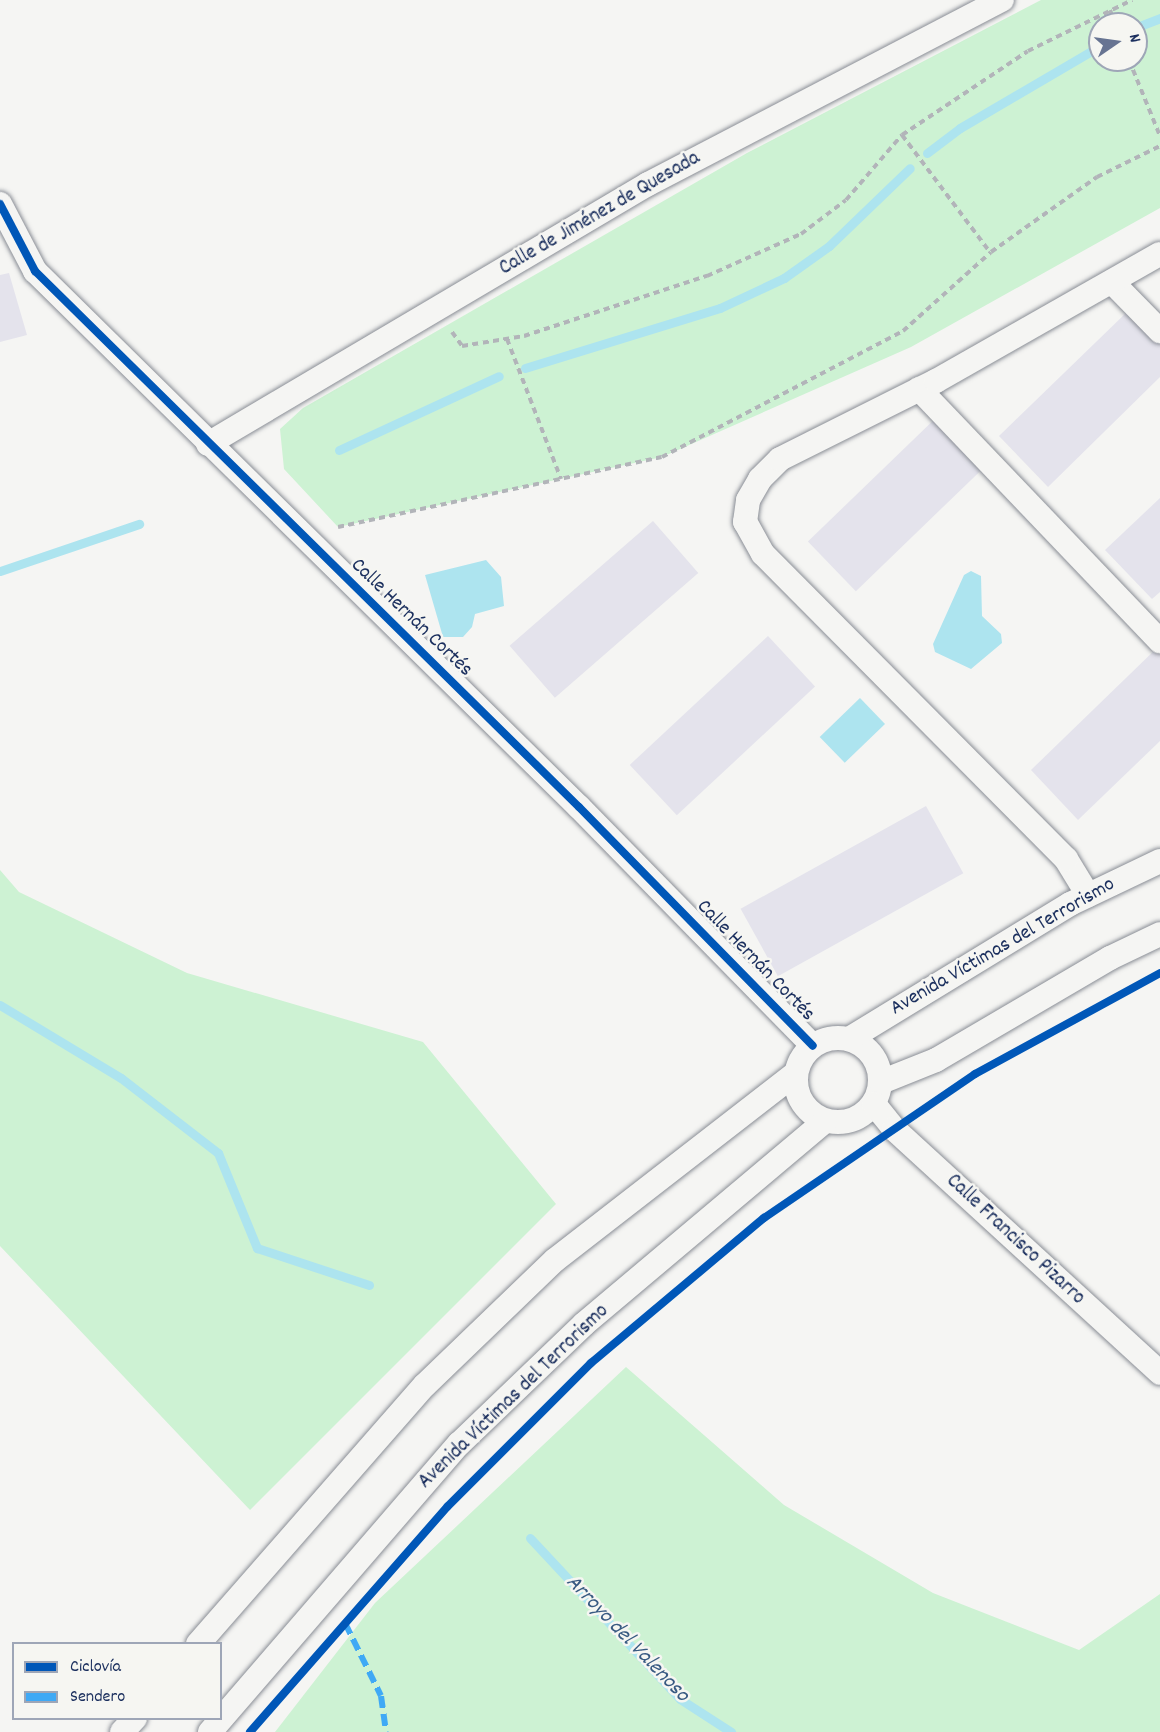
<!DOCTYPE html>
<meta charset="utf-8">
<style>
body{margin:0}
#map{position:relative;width:1160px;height:1732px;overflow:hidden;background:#f5f5f3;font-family:Dekko,sans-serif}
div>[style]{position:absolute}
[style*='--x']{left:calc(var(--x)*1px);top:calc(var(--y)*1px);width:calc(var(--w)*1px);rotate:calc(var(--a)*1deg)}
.green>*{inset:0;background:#cdf2d3}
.water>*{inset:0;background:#ade4ef;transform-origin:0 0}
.stream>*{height:9px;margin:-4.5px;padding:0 4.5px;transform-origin:4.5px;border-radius:4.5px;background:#ade4ef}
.building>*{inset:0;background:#e4e3ec;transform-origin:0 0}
.path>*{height:4px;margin-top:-2px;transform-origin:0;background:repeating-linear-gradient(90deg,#b2b4b9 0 6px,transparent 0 10.5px)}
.roads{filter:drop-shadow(0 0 2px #898d95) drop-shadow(0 0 2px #898d95)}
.minor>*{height:24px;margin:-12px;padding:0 12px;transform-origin:12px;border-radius:12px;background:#f5f5f3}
.minor>.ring{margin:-12px;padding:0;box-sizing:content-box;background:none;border:24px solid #f5f5f3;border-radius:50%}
.quiet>*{height:6px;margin-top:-3px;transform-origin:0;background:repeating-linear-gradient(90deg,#3fa9f5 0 12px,transparent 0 18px)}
.cycleway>*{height:8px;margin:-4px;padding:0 4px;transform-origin:4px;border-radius:4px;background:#0057b8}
span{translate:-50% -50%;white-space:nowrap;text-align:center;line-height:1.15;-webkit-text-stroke:5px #f6f6f2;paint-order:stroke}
.street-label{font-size:21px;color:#1b2f5e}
.water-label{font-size:22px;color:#385a82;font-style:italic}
.legend{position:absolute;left:12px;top:1642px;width:210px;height:78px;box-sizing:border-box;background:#f6f6f2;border:2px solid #9ea6b7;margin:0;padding:8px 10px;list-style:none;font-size:18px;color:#1b2f5e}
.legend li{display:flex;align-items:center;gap:12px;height:30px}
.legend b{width:30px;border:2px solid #9ea6b7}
.north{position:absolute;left:1088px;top:12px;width:60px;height:60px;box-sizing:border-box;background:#f6f6f2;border:2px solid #9ea6b7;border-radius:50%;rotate:77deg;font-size:16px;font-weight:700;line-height:24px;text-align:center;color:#1b2f5e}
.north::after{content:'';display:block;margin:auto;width:21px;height:27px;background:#677492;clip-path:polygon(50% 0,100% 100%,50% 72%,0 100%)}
</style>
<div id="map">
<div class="green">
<i style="clip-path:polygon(evenodd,1041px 0,1160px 0,1160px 208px,911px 347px,662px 457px,338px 527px,284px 469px,280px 429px,303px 408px,747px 153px,1041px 0,1100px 24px,1136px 24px,1136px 60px,1100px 60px,1100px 24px)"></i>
<i style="clip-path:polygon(0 870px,19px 892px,187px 973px,423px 1042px,556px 1204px,250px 1510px,0 1246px)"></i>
<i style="clip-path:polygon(626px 1367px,784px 1505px,933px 1593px,1079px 1650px,1160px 1594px,1160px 1732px,275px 1732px,375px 1603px)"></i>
</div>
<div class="water">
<i style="clip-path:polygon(486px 560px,501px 577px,504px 606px,475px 614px,472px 627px,463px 637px,443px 637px,425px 575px)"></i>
<i style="clip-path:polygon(971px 571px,981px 576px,982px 616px,1001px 634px,1002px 643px,971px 669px,935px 652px,933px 644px,964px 575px)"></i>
<i style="left:860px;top:698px;width:36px;height:56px;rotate:46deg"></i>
</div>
<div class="stream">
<i style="--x:1137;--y:27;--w:25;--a:-21"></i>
<i style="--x:927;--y:153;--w:41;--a:-37.1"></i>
<i style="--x:960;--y:128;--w:162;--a:-30.4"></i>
<i style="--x:525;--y:368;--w:204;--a:-17.1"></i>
<i style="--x:720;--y:308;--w:71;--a:-25.1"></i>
<i style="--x:784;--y:278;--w:55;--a:-35.4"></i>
<i style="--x:829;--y:246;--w:112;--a:-43.9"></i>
<i style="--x:339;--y:450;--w:176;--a:-24.8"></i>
<i style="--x:0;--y:571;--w:147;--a:-18.7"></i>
<i style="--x:0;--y:1005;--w:141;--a:31.1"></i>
<i style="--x:121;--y:1078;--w:123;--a:37.7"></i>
<i style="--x:218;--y:1153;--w:103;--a:67.7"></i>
<i style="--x:257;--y:1248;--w:118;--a:18.3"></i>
<i style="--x:530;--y:1538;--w:220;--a:47"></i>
<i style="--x:680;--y:1699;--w:61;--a:32.9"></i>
</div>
<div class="building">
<i style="clip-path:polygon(9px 273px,27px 335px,0 342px,0 275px)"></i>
<i style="clip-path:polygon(1128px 311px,1160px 344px,1160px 377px,1048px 487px,999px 436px)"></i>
<i style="left:941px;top:413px;width:69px;height:185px;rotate:46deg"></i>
<i style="clip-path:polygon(1160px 498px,1160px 592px,1152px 599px,1105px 550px)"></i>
<i style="left:653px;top:521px;width:69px;height:190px;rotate:49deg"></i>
<i style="left:768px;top:636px;width:69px;height:189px;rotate:47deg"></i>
<i style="clip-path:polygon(1160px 645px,1160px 741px,1078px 820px,1031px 770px)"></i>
<i style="left:926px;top:806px;width:77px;height:212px;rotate:61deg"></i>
</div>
<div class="path">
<i style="--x:1110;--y:10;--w:15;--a:70"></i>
<i style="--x:1129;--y:60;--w:82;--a:67.8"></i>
<i style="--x:902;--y:135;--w:146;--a:53.1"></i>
<i style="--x:452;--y:332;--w:17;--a:54"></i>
<i style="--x:462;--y:346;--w:63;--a:-9.2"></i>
<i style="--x:524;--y:336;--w:193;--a:-18.2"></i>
<i style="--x:707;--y:276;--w:103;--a:-24.1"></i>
<i style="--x:801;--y:234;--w:56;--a:-37.1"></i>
<i style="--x:846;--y:200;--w:86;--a:-49.3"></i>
<i style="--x:902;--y:135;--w:151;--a:-33.7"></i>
<i style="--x:1028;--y:51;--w:116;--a:-26.1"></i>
<i style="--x:507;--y:339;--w:150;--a:68.9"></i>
<i style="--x:338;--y:527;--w:331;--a:-12.2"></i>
<i style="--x:662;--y:457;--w:272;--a:-27.6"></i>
<i style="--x:903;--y:331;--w:118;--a:-41.9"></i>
<i style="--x:991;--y:252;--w:130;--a:-35.3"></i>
<i style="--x:1097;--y:177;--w:70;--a:-26.2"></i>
</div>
<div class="roads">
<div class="minor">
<i style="--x:0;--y:204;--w:76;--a:62.4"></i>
<i style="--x:35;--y:271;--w:764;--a:44.58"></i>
<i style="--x:579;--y:807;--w:334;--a:45.6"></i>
<i style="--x:1112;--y:282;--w:69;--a:45.6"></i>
<i style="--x:919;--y:389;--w:349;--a:46.3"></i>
<i style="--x:208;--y:444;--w:511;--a:-30.58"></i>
<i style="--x:648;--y:184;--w:399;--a:-27.5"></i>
<i style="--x:1088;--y:895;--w:42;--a:-121.4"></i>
<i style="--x:1066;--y:859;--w:430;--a:-134.8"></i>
<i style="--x:763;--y:554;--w:37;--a:-119"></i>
<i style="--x:745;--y:522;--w:22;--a:-82"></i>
<i style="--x:748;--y:500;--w:24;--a:-60"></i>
<i style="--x:760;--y:479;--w:28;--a:-45"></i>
<i style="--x:780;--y:459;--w:174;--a:-26.6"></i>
<i style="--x:936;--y:381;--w:257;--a:-29.6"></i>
<i class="ring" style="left:796px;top:1038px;width:60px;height:60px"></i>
<i style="--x:849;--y:1039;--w:259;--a:-31.4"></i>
<i style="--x:1070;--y:904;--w:100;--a:-25.5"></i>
<i style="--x:881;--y:1082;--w:59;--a:-21.8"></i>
<i style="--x:936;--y:1060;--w:202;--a:-30.4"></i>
<i style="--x:1110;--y:958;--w:55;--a:-25.6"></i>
<i style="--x:874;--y:1104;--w:32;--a:51"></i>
<i style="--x:894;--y:1129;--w:361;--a:42.5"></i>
<i style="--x:198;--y:1644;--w:344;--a:-48.8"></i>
<i style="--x:425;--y:1385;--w:180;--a:-43.9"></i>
<i style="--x:555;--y:1260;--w:305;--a:-37.8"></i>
<i style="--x:122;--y:1732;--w:19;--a:-47"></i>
<i style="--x:210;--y:1732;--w:381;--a:-49.2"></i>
<i style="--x:459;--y:1444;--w:173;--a:-43.8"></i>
<i style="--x:584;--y:1324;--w:315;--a:-40.1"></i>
</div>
</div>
<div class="quiet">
<i style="--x:345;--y:1623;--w:81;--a:63.7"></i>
<i style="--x:381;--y:1696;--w:36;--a:82"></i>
</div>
<div class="cycleway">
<i style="--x:0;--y:204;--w:76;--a:62.4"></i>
<i style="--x:35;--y:271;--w:764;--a:44.58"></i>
<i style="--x:579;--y:807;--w:334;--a:45.6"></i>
<i style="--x:250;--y:1732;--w:300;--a:-48.8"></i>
<i style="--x:448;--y:1506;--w:202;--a:-45"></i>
<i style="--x:591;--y:1363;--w:226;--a:-40"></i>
<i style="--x:764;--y:1218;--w:255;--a:-34.3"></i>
<i style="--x:975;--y:1074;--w:211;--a:-28.6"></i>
</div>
<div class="street-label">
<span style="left:600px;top:214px;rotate:-30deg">Calle de Jiménez de Quesada</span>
<span style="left:411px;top:618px;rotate:44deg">Calle Hernán Cortés</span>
<span style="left:1003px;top:947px;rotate:-30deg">Avenida Víctimas del Terrorismo</span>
<span style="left:755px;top:961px;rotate:46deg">Calle Hernán Cortés</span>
<span style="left:1015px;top:1240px;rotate:43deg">Calle Francisco Pizarro</span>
<span style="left:514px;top:1397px;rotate:-44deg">Avenida Víctimas del Terrorismo</span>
</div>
<div class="water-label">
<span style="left:627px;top:1639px;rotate:46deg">Arroyo del Valenoso</span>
</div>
<ul class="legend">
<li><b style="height:8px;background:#0057b8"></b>Ciclovía</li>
<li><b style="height:8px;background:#3fa9f5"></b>Sendero</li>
</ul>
<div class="north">N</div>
</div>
